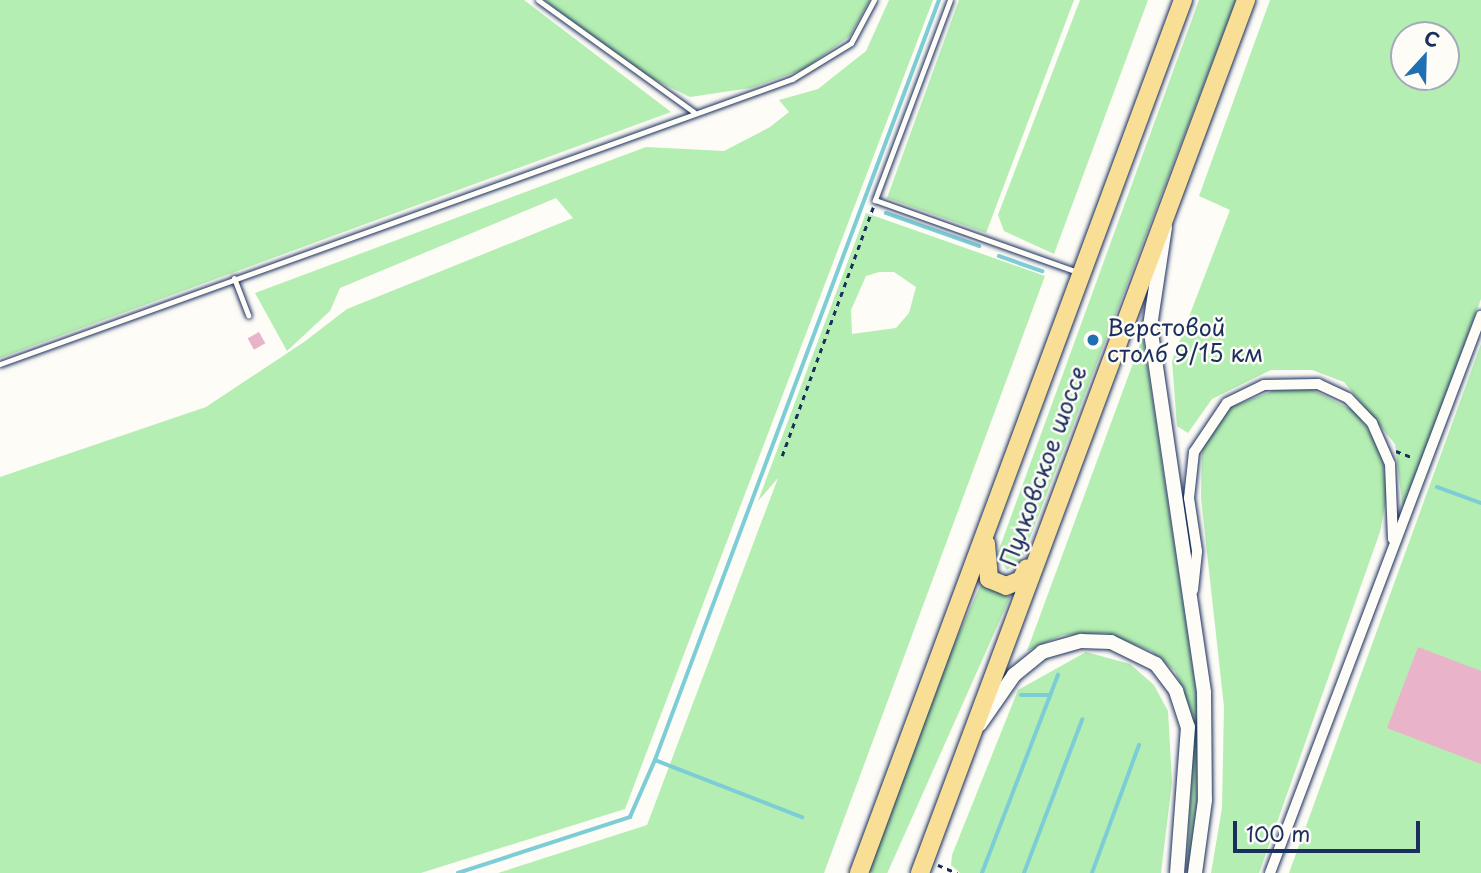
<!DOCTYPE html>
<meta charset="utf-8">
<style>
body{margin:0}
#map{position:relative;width:1481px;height:873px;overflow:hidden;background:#fdfcf7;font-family:"Playpen Sans",sans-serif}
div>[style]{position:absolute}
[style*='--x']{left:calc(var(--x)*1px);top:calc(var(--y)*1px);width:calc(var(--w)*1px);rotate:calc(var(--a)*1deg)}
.green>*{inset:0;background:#b5eeb2;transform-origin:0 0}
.stream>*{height:3.5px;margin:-1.75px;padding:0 1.75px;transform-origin:1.75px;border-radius:1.75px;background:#7dcdd6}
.building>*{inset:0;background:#e9b3ca;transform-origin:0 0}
.path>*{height:2.5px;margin-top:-1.25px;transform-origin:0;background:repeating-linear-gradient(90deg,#1b2f5e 0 5px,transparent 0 10px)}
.roads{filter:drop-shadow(0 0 2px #1b2f5e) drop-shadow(0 0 2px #1b2f5e)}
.lane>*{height:5px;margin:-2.5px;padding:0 2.5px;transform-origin:2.5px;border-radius:2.5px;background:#fdfcf7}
.street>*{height:10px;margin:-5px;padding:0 5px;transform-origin:5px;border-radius:5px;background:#fdfcf7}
.secondary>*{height:14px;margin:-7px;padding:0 7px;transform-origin:7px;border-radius:7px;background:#fdfcf7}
.highway>*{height:18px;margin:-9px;padding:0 9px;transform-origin:9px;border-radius:9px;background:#f9df96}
.dots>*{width:19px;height:19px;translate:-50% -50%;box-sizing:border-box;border:4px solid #fdfcf7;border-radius:50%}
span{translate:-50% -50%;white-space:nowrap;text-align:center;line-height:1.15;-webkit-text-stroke:5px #fdfcf7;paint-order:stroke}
.poi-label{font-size:23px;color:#1b2f5e}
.left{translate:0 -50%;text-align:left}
.street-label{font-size:23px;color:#1b2f5e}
.north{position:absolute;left:1390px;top:21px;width:70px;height:70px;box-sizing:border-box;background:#fdfcf7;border:2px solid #a3aaba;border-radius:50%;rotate:22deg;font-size:19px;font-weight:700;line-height:28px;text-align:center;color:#1b2f5e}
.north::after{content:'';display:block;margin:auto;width:24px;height:32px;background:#1f6fb2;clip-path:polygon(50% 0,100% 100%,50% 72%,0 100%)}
.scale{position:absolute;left:1233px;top:821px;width:187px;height:32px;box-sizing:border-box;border:4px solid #1b2f5e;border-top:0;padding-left:9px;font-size:21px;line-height:24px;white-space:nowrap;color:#1b2f5e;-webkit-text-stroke:5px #fdfcf7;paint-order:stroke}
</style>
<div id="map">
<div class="green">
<i style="clip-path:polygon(0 0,524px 0,671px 112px,0 358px)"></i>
<i style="clip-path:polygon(544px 0,870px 0,850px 36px,804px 69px,751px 88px,690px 97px,629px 67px)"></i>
<i style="clip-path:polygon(889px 0,933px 0,625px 809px,421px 873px,0 873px,0 477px,206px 407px,304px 342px,347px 309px,573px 218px,556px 198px,340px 288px,330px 311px,287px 351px,255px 293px,646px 147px,724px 151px,770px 127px,789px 112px,779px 100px,818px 89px,866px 51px)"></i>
<i style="clip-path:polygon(959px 0,1074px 0,986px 233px,887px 198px)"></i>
<i style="clip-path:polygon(1080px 0,1148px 0,1054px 254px,1004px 231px,998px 215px)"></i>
<i style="clip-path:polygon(1199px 0,1236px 0,1021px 561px,1007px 570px,997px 555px)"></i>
<i style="clip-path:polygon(evenodd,1270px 0,1481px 0,1481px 299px,1403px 511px,1395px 444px,1344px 382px,1312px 370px,1271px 370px,1212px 399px,1188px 433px,1177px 426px,1172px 361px,1230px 210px,1199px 196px,1270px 0,1404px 35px,1446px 35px,1446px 77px,1404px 77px,1404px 35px)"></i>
<i style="clip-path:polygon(evenodd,866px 213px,1045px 276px,824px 873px,498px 873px,647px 825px,778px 478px,758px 501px,866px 213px,879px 272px,894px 272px,916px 287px,909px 313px,896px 328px,852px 334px,851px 310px,866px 276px,879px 272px)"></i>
<i style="clip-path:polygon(1143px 336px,1200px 718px,1197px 807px,1187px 873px,1194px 720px,1175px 671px,1151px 651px,1106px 633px,1062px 635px,1027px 651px)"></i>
<i style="clip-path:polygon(1481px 344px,1481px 873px,1289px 873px)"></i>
<i style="clip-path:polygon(1283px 387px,1311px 389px,1356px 412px,1382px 451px,1387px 495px,1380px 532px,1259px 873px,1211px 873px,1222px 808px,1224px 707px,1201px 498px,1202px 447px,1231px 407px)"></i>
<i style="left:981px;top:584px;width:32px;height:308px;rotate:24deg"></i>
<i style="clip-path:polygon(1086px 652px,1130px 664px,1154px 685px,1168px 711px,1172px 782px,1161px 873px,960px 873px,951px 865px,952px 855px,1018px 690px)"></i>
</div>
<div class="stream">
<i style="--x:886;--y:213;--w:99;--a:19.5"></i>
<i style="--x:999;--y:256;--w:46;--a:19.2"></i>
<i style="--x:1437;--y:487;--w:47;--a:20"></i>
<i style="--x:1021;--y:695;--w:28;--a:0"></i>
<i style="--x:655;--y:760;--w:811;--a:-69.51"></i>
<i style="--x:458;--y:873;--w:181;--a:-18"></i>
<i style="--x:630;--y:817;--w:62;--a:-66.3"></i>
<i style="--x:655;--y:760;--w:158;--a:21.2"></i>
<i style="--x:982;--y:873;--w:212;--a:-69"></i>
<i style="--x:1024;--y:873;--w:164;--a:-69.2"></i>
<i style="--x:1092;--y:873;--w:136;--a:-69.8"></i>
</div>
<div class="building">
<i style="left:259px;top:332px;width:13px;height:13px;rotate:61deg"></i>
<i style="clip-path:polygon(1418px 647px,1481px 671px,1481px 764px,1387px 728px)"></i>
</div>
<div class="path">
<i style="--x:1396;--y:451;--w:17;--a:21"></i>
<i style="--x:782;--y:456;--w:265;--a:-69.9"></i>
<i style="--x:938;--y:865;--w:21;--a:23"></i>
</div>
<div class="roads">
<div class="lane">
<i style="--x:538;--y:0;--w:192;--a:35.7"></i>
<i style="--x:950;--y:0;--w:214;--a:110.6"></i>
<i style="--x:875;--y:200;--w:218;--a:19.6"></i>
<i style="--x:234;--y:278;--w:40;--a:69"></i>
<i style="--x:0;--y:364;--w:842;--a:-19.79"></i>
<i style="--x:792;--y:79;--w:69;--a:-31.4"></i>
<i style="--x:851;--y:43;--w:49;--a:-61.9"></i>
</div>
<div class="street">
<i style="--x:1193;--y:590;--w:39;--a:-84"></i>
<i style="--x:1197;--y:551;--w:54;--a:-98.6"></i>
<i style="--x:1189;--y:498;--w:46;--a:-83.8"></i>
<i style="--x:1194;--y:452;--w:59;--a:-56"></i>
<i style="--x:1227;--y:403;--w:41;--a:-25.9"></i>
<i style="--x:1264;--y:385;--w:54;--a:-1.1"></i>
<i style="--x:1318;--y:384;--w:33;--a:25"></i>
<i style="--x:1348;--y:398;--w:35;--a:46"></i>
<i style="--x:1372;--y:423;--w:45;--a:66.3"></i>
<i style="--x:1390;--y:464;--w:75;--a:87.7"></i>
<i style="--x:1270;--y:873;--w:596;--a:-69.25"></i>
</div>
<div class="secondary">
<i style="--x:1165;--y:227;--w:100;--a:98.6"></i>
<i style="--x:1150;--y:326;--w:371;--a:81.6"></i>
<i style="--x:1204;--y:693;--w:107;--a:89.5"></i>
<i style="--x:1205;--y:800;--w:74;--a:97.8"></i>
<i style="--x:980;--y:724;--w:60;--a:-55.2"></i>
<i style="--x:1014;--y:675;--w:36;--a:-39"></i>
<i style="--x:1042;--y:652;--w:41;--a:-15.8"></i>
<i style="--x:1081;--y:641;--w:30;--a:2"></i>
<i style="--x:1111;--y:642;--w:50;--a:26.1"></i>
<i style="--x:1156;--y:664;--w:34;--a:53"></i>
<i style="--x:1176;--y:691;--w:38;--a:72"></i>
<i style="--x:1188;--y:727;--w:146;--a:94.3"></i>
</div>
<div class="highway">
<i style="--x:986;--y:544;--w:35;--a:85"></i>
<i style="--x:989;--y:579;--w:18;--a:22"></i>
<i style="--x:1006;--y:586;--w:16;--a:-22"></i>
<i style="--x:1021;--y:580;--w:13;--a:-63"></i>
<i style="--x:859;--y:873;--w:931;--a:-69.64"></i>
<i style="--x:920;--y:873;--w:932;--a:-69.52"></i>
</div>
</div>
<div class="dots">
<i style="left:1093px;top:340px;background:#1f6fb2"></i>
</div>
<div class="poi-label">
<span class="left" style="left:1107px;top:340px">Верстовой<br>столб 9/15 км</span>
</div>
<div class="street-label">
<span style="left:1043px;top:466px;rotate:-70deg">Пулковское шоссе</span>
</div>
<div class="north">С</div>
<div class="scale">100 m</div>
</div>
